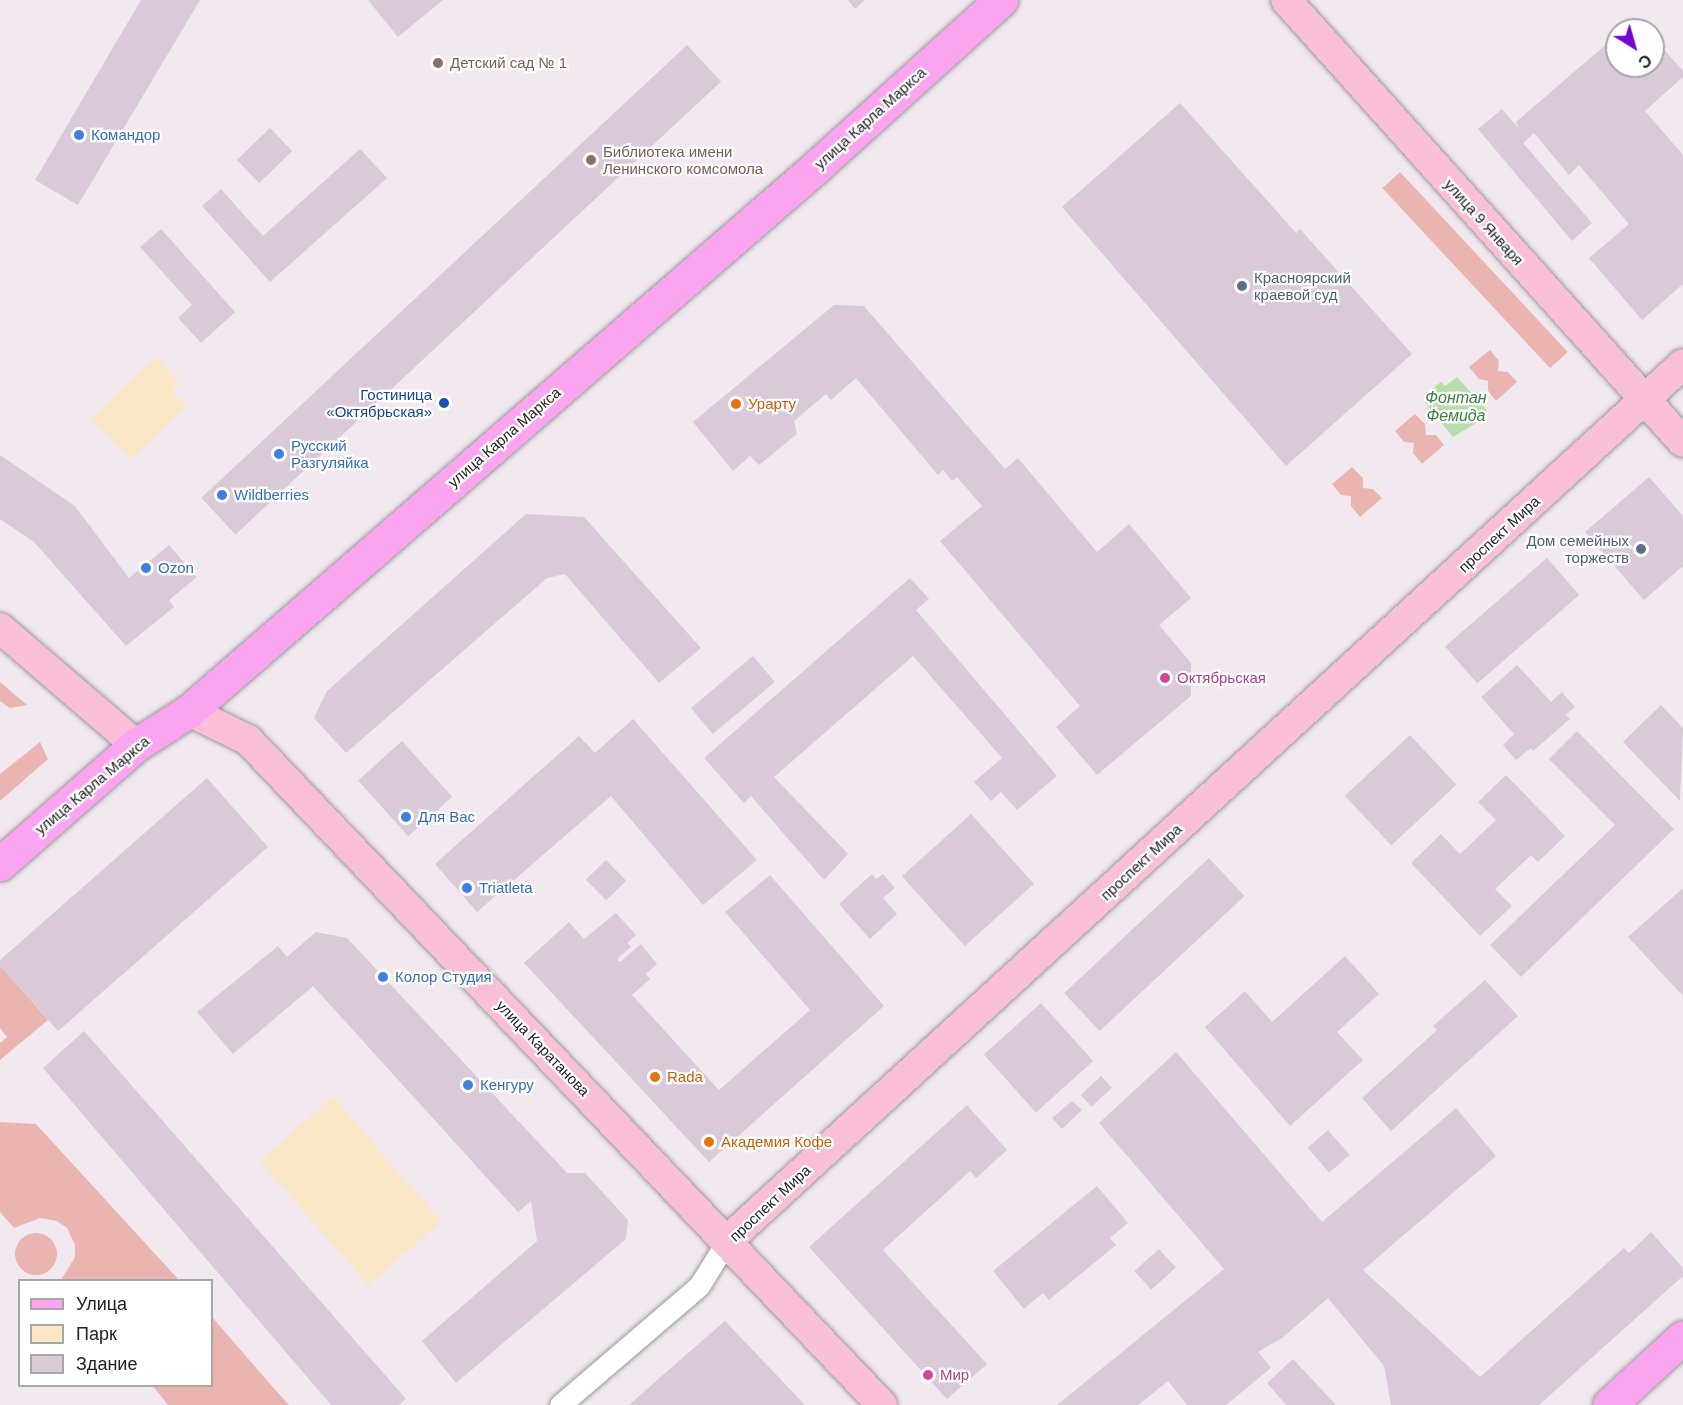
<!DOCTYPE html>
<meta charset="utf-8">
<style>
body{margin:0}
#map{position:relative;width:1683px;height:1405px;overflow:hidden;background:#f2e9f0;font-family:Arial,sans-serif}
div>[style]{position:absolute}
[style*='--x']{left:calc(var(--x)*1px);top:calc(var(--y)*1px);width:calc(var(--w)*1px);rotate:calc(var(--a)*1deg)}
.grass>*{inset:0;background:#eab4b1;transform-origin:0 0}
.round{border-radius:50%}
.park>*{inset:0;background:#f9e7c8;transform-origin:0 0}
.water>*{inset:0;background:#b6deaa}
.building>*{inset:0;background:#d9c9d9;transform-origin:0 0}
.roads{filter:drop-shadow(0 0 2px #999) drop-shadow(0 0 2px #999)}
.street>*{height:21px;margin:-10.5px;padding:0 10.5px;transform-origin:10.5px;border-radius:10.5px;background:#fff}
.secondary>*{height:30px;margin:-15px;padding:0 15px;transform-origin:15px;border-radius:15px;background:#f9bfd6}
.primary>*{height:33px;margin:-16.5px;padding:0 16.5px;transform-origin:16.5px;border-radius:16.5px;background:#fba5f0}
.dots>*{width:16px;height:16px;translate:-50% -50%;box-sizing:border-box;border:3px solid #fff;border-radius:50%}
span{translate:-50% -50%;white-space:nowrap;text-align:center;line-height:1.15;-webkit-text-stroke:4.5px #fff;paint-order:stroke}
.education-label{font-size:15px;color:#785e54}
.left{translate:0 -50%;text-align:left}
.street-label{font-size:15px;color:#222}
.shop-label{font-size:15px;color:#366cbe}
.service-label{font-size:15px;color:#4e5e75}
.right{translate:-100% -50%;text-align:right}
.transit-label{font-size:15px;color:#164399}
.food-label{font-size:15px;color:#c56008}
.hotel-label{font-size:15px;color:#b23c85}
.water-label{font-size:16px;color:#3c8240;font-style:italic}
.legend{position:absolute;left:18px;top:1279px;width:195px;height:108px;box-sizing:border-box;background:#fff;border:2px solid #a7a7a7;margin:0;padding:8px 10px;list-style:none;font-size:18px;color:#222}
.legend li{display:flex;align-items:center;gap:12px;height:30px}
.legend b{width:30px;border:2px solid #a7a7a7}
.north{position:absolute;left:1605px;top:18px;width:60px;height:60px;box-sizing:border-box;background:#fff;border:2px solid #a7a7a7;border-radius:50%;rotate:143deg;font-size:16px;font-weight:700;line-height:24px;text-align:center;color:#222}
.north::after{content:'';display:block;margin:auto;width:21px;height:27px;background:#7503d1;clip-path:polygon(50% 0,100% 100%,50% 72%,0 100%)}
</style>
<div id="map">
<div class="grass">
<i style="left:1400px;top:172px;width:246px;height:24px;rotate:47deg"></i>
<i style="clip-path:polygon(1490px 350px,1499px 361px,1498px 371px,1508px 372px,1517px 382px,1496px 401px,1488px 391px,1488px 381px,1479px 379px,1469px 367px)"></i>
<i style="clip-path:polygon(1415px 414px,1425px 424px,1426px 435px,1436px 435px,1444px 445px,1422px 464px,1413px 453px,1414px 443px,1404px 442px,1395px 431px)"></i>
<i style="clip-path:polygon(1352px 467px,1363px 478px,1363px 488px,1373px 489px,1382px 498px,1360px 517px,1351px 506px,1351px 496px,1341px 495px,1332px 484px)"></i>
<i style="clip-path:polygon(0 682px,27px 705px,10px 708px,0 701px)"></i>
<i style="clip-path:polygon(40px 742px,48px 759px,0 801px,0 774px)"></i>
<i style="clip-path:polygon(0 965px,48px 1020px,0 1060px,0 1043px,7px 1037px,0 1028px)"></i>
<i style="clip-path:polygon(0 1122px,36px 1124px,179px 1280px,61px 1280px,75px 1257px,75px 1245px,67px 1228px,57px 1221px,40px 1218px,14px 1228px,0 1212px)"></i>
<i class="round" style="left:15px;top:1233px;width:42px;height:42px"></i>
<i style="clip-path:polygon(212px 1317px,271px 1385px,289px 1405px,168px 1405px,153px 1386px,212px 1386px)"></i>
</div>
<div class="park">
<i style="clip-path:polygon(156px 357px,179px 383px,172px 390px,187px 406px,130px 460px,91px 419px)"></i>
<i style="left:333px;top:1097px;width:165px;height:97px;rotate:49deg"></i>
</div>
<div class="water">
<i style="clip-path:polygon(1457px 377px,1487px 410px,1480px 416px,1484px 418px,1453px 437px,1425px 403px,1437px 393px,1433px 388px,1441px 382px,1445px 386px)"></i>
</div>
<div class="building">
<i style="clip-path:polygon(141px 0,200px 0,78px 205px,35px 180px)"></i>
<i style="clip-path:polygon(368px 0,443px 0,398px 37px)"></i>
<i style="clip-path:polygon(848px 0,865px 0,855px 9px)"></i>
<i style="clip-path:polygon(1636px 19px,1647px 30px,1623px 30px)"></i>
<i style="clip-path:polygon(1617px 35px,1617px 66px,1653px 66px,1653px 37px,1683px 71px,1683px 77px,1645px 111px,1683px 155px,1683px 284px,1642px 320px,1589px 258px,1629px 224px,1579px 165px,1569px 175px,1534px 133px,1523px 143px,1592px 223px,1572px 241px,1478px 129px,1502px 109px,1519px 129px,1516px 122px)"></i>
<i style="left:687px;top:45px;width:50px;height:664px;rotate:47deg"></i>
<i style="clip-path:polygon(1180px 103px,1296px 233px,1300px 229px,1412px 354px,1286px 466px,1062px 207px)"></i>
<i style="left:270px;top:128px;width:32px;height:46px;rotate:46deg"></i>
<i style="clip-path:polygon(360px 149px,387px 178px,270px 282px,202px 206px,221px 189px,263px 236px)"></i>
<i style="clip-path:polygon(161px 229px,235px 312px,201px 343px,178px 318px,192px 305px,140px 247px)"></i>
<i style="clip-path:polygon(834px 305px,864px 306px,1005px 469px,1018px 458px,1097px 552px,1129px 524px,1191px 598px,1159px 625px,1191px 663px,1191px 696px,1097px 775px,1056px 727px,1080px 706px,940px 541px,982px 506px,957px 477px,952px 481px,943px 470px,938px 475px,856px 378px,831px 400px,826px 394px,794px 421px,797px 434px,759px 465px,750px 456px,733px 471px,693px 422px)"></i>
<i style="clip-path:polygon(0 455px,75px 506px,129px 578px,169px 545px,197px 577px,169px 600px,174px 607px,126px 646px,34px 542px,0 519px)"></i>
<i style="clip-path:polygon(1649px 477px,1683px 516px,1683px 566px,1644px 600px,1585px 532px)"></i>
<i style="clip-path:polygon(526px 514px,584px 517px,701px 648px,659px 683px,565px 574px,547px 578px,346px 753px,314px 718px,327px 691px)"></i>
<i style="left:1547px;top:558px;width:49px;height:135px;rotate:49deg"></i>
<i style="clip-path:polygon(910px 578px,929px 599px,916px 610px,1057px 776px,1017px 810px,1001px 792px,991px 801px,974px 782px,1002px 758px,913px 656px,774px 777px,848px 854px,824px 880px,751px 796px,744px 803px,704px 758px)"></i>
<i style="left:753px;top:656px;width:34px;height:81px;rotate:50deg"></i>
<i style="clip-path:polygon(1517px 665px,1551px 702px,1562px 692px,1575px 707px,1566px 715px,1570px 719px,1533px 751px,1531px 748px,1516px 760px,1503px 745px,1514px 734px,1481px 697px)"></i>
<i style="clip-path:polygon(1661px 705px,1683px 728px,1680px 801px,1623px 742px)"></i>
<i style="clip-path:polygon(633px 719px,757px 860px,703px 905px,611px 796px,477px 912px,435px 864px,579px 736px,595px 753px)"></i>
<i style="clip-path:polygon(1577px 731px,1674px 829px,1521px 977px,1490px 945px,1615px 825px,1549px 759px)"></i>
<i style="left:1410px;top:735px;width:68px;height:89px;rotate:47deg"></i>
<i style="left:402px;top:741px;width:75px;height:59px;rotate:48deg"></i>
<i style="clip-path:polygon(1506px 775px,1565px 836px,1538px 862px,1531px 855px,1495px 889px,1512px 906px,1480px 936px,1411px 863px,1441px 834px,1460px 854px,1496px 820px,1478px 802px)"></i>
<i style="clip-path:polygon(207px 778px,268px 847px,58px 1031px,0 965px,0 960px)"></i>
<i style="left:971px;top:814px;width:94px;height:93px;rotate:48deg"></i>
<i style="left:1209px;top:858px;width:52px;height:198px;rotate:47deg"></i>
<i style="left:606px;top:860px;width:29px;height:28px;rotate:46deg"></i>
<i style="clip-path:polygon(872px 874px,876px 879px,883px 874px,895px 888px,883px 898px,897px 914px,870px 939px,839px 904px)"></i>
<i style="clip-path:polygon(770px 875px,884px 1006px,709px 1162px,524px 963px,569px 922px,584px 939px,616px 913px,636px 935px,627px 943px,631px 947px,617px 959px,620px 962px,641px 944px,657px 964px,646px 974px,650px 979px,632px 995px,719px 1090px,810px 1010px,725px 912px)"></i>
<i style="clip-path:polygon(1683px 888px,1683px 996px,1628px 937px)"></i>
<i style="clip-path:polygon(316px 932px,347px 938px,567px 1173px,585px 1173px,628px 1220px,626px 1239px,456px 1383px,422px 1341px,537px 1241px,531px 1201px,518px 1212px,313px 986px,233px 1054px,197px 1012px,278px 946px,287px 957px)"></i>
<i style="clip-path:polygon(1345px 956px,1379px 994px,1337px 1032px,1363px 1060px,1290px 1126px,1205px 1027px,1245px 991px,1272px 1022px)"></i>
<i style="clip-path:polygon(1485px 980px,1518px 1016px,1391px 1131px,1362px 1098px,1437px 1030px,1433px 1026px)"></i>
<i style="left:1041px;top:1003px;width:78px;height:77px;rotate:48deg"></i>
<i style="clip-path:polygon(84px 1031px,406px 1399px,399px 1405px,331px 1405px,43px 1068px)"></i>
<i style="clip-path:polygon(1176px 1052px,1322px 1222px,1456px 1108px,1496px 1156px,1363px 1270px,1480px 1377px,1624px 1248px,1629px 1253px,1651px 1232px,1683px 1268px,1683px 1276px,1539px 1405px,1391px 1405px,1384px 1366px,1328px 1298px,1282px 1338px,1258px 1352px,1271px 1368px,1226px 1405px,1187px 1405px,1168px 1381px,1138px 1405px,1057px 1405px,1224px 1269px,1099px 1123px)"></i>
<i style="left:1101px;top:1076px;width:16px;height:28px;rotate:47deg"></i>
<i style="clip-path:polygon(1072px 1101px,1082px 1110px,1062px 1129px,1052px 1118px)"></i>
<i style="clip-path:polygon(967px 1105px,1007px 1150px,976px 1178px,970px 1171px,883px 1250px,987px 1364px,947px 1399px,809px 1247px)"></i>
<i style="left:1328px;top:1130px;width:33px;height:27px;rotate:49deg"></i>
<i style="clip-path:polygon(1097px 1186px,1128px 1223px,1110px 1238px,1116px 1245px,1049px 1300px,1043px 1293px,1024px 1309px,993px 1271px)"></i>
<i style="left:1159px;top:1249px;width:25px;height:33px;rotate:48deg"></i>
<i style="clip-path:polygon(725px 1321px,805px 1405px,629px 1405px,688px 1353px)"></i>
<i style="clip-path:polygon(1293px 1359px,1336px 1405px,1286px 1405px,1267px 1383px)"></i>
</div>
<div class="roads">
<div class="street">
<i style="--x:560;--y:1405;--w:183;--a:-40.6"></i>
<i style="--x:699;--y:1286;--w:53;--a:-58.1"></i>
</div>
<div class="secondary">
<i style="--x:1286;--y:0;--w:594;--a:48.07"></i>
<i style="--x:0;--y:628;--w:179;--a:40.7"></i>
<i style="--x:189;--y:711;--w:66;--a:26.2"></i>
<i style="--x:248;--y:740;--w:919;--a:46.37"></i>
<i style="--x:727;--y:1241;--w:1297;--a:-42.53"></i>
</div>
<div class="primary">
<i style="--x:0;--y:864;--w:181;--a:-41.2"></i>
<i style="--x:136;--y:745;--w:63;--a:-32.7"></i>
<i style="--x:189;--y:711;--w:829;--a:-40.94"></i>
<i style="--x:815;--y:168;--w:251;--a:-42.1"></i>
<i style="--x:1609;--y:1405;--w:100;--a:-42.6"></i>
</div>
</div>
<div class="dots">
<i style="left:438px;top:63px;background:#8d6e63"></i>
<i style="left:79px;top:135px;background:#3f7fe0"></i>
<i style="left:591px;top:160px;background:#8d6e63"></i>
<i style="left:1242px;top:286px;background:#5c6f8a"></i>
<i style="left:444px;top:403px;background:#1a4fb4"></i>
<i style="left:736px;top:404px;background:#e8710a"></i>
<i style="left:279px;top:454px;background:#3f7fe0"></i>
<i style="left:222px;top:495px;background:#3f7fe0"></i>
<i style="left:1641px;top:549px;background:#5c6f8a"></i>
<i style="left:146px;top:568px;background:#3f7fe0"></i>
<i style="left:1165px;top:678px;background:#d1479c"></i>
<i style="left:406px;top:817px;background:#3f7fe0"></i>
<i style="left:467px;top:888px;background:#3f7fe0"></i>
<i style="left:383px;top:977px;background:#3f7fe0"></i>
<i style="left:655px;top:1077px;background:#e8710a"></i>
<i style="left:468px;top:1085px;background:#3f7fe0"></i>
<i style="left:709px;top:1142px;background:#e8710a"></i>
<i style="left:928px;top:1375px;background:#d1479c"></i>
</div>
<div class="education-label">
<span class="left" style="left:450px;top:63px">Детский сад № 1</span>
<span class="left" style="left:603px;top:160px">Библиотека имени<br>Ленинского комсомола</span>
</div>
<div class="street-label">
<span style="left:870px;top:118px;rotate:-42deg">улица Карла Маркса</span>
<span style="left:1484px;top:222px;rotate:48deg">улица 9 Января</span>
<span style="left:504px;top:437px;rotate:-41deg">улица Карла Маркса</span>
<span style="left:1499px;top:534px;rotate:-43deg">проспект Мира</span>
<span style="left:92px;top:785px;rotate:-40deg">улица Карла Маркса</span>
<span style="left:1141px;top:862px;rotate:-43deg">проспект Мира</span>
<span style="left:543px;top:1048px;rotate:46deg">улица Каратанова</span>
<span style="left:770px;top:1203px;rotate:-43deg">проспект Мира</span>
</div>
<div class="shop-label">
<span class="left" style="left:91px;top:135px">Командор</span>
<span class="left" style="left:291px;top:454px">Русский<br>Разгуляйка</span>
<span class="left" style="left:234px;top:495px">Wildberries</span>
<span class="left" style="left:158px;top:568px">Ozon</span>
<span class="left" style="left:418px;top:817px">Для Вас</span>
<span class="left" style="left:479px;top:888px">Triatleta</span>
<span class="left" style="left:395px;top:977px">Колор Студия</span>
<span class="left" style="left:480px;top:1085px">Кенгуру</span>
</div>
<div class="service-label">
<span class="left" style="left:1254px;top:286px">Красноярский<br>краевой суд</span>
<span class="right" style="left:1629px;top:549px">Дом семейных<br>торжеств</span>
</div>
<div class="transit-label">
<span class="right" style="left:432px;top:403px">Гостиница<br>«Октябрьская»</span>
</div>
<div class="food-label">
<span class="left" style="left:748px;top:404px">Урарту</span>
<span class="left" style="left:667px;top:1077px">Rada</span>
<span class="left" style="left:721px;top:1142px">Академия Кофе</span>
</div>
<div class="hotel-label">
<span class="left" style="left:1177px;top:678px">Октябрьская</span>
<span class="left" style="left:940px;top:1375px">Мир</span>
</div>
<div class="water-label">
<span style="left:1456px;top:407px">Фонтан<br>Фемида</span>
</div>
<ul class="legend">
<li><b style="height:8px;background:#fba5f0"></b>Улица</li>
<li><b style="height:16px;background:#f9e7c8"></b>Парк</li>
<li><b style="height:16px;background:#d9c9d9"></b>Здание</li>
</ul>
<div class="north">С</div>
</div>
